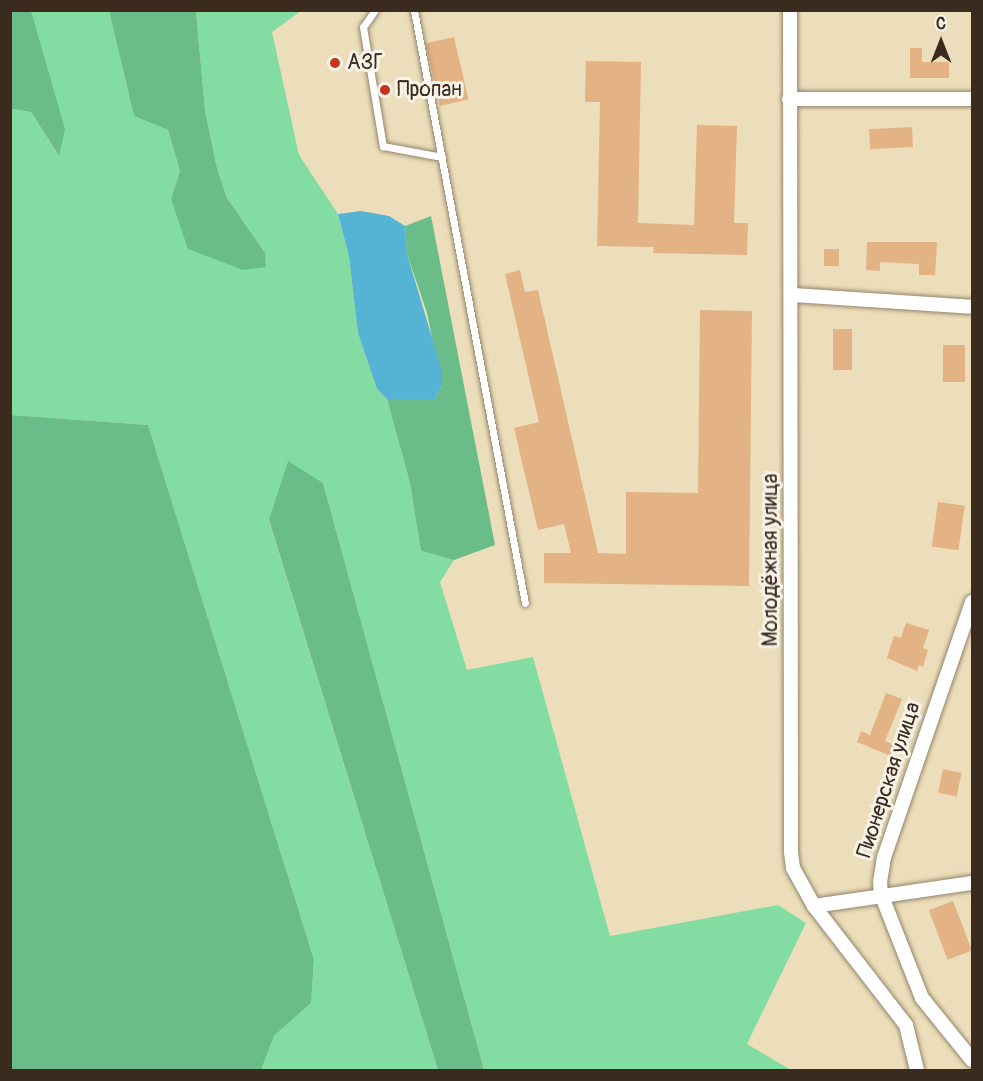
<!DOCTYPE html>
<meta charset="utf-8">
<style>
body{margin:0}
#map{position:relative;width:983px;height:1081px;overflow:hidden;background:#ecdeba;font-family:Pangolin,sans-serif}
div>[style]{position:absolute}
[style*='--x']{left:calc(var(--x)*1px);top:calc(var(--y)*1px);width:calc(var(--w)*1px);rotate:calc(var(--a)*1deg)}
.green>*{inset:0;background:#83dda3}
.forest>*{inset:0;background:#6abc89}
.water>*{inset:0;background:#55b3d3}
.building>*{inset:0;background:#e3b285;transform-origin:0 0}
.roads{filter:drop-shadow(0 0 2px #94846c) drop-shadow(0 0 2px #94846c)}
.service>*{height:7px;margin:-3.5px;padding:0 3.5px;transform-origin:3.5px;border-radius:3.5px;background:#fff}
.minor>*{height:14px;margin:-7px;padding:0 7px;transform-origin:7px;border-radius:7px;background:#fff}
.dots>*{width:16px;height:16px;translate:-50% -50%;box-sizing:border-box;border:3px solid #f7f3e8;border-radius:50%}
span{translate:-50% -50%;white-space:nowrap;text-align:center;line-height:1.15;-webkit-text-stroke:6px #f7f3e8;paint-order:stroke}
.poi-label{font-size:21px;color:#3b2a1e}
.left{translate:0 -50%;text-align:left}
.street-label{font-size:21px;color:#3b2a1e}
.frame{position:absolute;inset:0;border:12px solid #3b2a1e;pointer-events:none}
.north{position:absolute;left:911px;top:12px;width:60px;height:60px;-webkit-text-stroke:4px #f7f3e8;paint-order:stroke;rotate:0deg;font-size:16px;font-weight:700;line-height:24px;text-align:center;color:#3b2a1e}
.north::after{content:'';display:block;margin:auto;width:21px;height:27px;background:#3b2a1e;clip-path:polygon(50% 0,100% 100%,50% 72%,0 100%)}
</style>
<div id="map">
<div class="green">
<i style="clip-path:polygon(31px 11px,109px 11px,134px 116px,168px 130px,180px 171px,171px 199px,265px 253px,227px 198px,217px 168px,205px 111px,196px 11px,301px 11px,272px 32px,299px 155px,338px 214px,349px 257px,358px 333px,377px 389px,387px 399px,410px 483px,421px 551px,454px 560px,440px 582px,467px 670px,533px 657px,610px 936px,778px 905px,806px 923px,747px 1044px,791px 1070px,484px 1070px,323px 483px,288px 462px,269px 521px,438px 1070px,261px 1070px,274px 1036px,311px 1003px,314px 960px,148px 425px,11px 415px,10px 109px,31px 112px,58px 155px)"></i>
</div>
<div class="forest">
<i style="clip-path:polygon(11px 10px,31px 11px,65px 129px,59px 156px,31px 112px,11px 109px)"></i>
<i style="clip-path:polygon(109px 11px,196px 11px,205px 111px,217px 168px,227px 198px,265px 253px,266px 267px,243px 270px,188px 249px,171px 199px,180px 171px,168px 130px,134px 116px)"></i>
<i style="clip-path:polygon(431px 216px,495px 545px,454px 560px,421px 551px,410px 483px,387px 399px,435px 399px,442px 386px,427px 313px,407px 254px,405px 226px)"></i>
<i style="clip-path:polygon(11px 415px,148px 425px,314px 960px,311px 1003px,274px 1036px,261px 1070px,11px 1070px)"></i>
<i style="clip-path:polygon(288px 461px,323px 483px,484px 1070px,438px 1070px,269px 520px)"></i>
</div>
<div class="water">
<i style="clip-path:polygon(361px 211px,389px 216px,405px 226px,407px 254px,442px 371px,442px 386px,435px 399px,387px 399px,377px 389px,358px 333px,349px 257px,338px 214px)"></i>
</div>
<div class="building">
<i style="left:454px;top:37px;width:64px;height:29px;rotate:77deg"></i>
<i style="clip-path:polygon(910px 48px,922px 48px,922px 62px,949px 62px,949px 78px,910px 78px)"></i>
<i style="clip-path:polygon(586px 61px,641px 62px,638px 223px,694px 225px,697px 125px,737px 126px,734px 223px,748px 223px,747px 255px,653px 253px,654px 247px,597px 246px,600px 102px,585px 102px)"></i>
<i style="left:912px;top:127px;width:20px;height:43px;rotate:87deg"></i>
<i style="clip-path:polygon(867px 242px,937px 242px,935px 275px,919px 275px,919px 264px,880px 262px,880px 271px,866px 270px)"></i>
<i style="left:824px;top:249px;width:15px;height:17px"></i>
<i style="clip-path:polygon(520px 270px,525px 292px,538px 290px,598px 553px,626px 554px,626px 492px,698px 493px,700px 310px,752px 311px,749px 586px,544px 583px,544px 553px,571px 553px,564px 524px,538px 530px,514px 428px,539px 422px,505px 274px)"></i>
<i style="left:833px;top:329px;width:19px;height:41px"></i>
<i style="left:943px;top:345px;width:22px;height:37px"></i>
<i style="left:938px;top:502px;width:27px;height:45px;rotate:8deg"></i>
<i style="clip-path:polygon(906px 623px,929px 630px,923px 648px,928px 650px,923px 667px,919px 665px,917px 671px,887px 658px,894px 636px,901px 638px)"></i>
<i style="clip-path:polygon(886px 693px,902px 699px,885px 741px,895px 745px,891px 756px,857px 742px,861px 731px,870px 735px)"></i>
<i style="left:943px;top:769px;width:19px;height:24px;rotate:12deg"></i>
<i style="left:953px;top:901px;width:53px;height:26px;rotate:69deg"></i>
</div>
<div class="roads">
<div class="service">
<i style="--x:375;--y:10;--w:21;--a:125"></i>
<i style="--x:363;--y:27;--w:121;--a:80.5"></i>
<i style="--x:383;--y:146;--w:60;--a:10.6"></i>
<i style="--x:414;--y:10;--w:603;--a:79.4"></i>
</div>
<div class="minor">
<i style="--x:790;--y:10;--w:842;--a:89.93"></i>
<i style="--x:791;--y:852;--w:16;--a:83"></i>
<i style="--x:793;--y:868;--w:43;--a:61.1"></i>
<i style="--x:814;--y:906;--w:150;--a:52.3"></i>
<i style="--x:906;--y:1025;--w:46;--a:76.3"></i>
<i style="--x:789;--y:99;--w:183;--a:0"></i>
<i style="--x:793;--y:295;--w:179;--a:3.8"></i>
<i style="--x:972;--y:602;--w:270;--a:109"></i>
<i style="--x:884;--y:857;--w:24;--a:99"></i>
<i style="--x:880;--y:881;--w:13;--a:86"></i>
<i style="--x:881;--y:894;--w:112;--a:68.5"></i>
<i style="--x:922;--y:998;--w:80;--a:51.1"></i>
<i style="--x:814;--y:906;--w:160;--a:-8.3"></i>
</div>
</div>
<div class="dots">
<i style="left:335px;top:63px;background:#c8321e"></i>
<i style="left:385px;top:90px;background:#c8321e"></i>
</div>
<div class="poi-label">
<span class="left" style="left:347px;top:63px">АЗГ</span>
<span class="left" style="left:397px;top:90px">Пропан</span>
</div>
<div class="street-label">
<span style="left:771px;top:560px;rotate:-90deg">Молодёжная улица</span>
<span style="left:889px;top:780px;rotate:-72deg">Пионерская улица</span>
</div>
<div class="frame"></div>
<div class="north">С</div>
</div>
